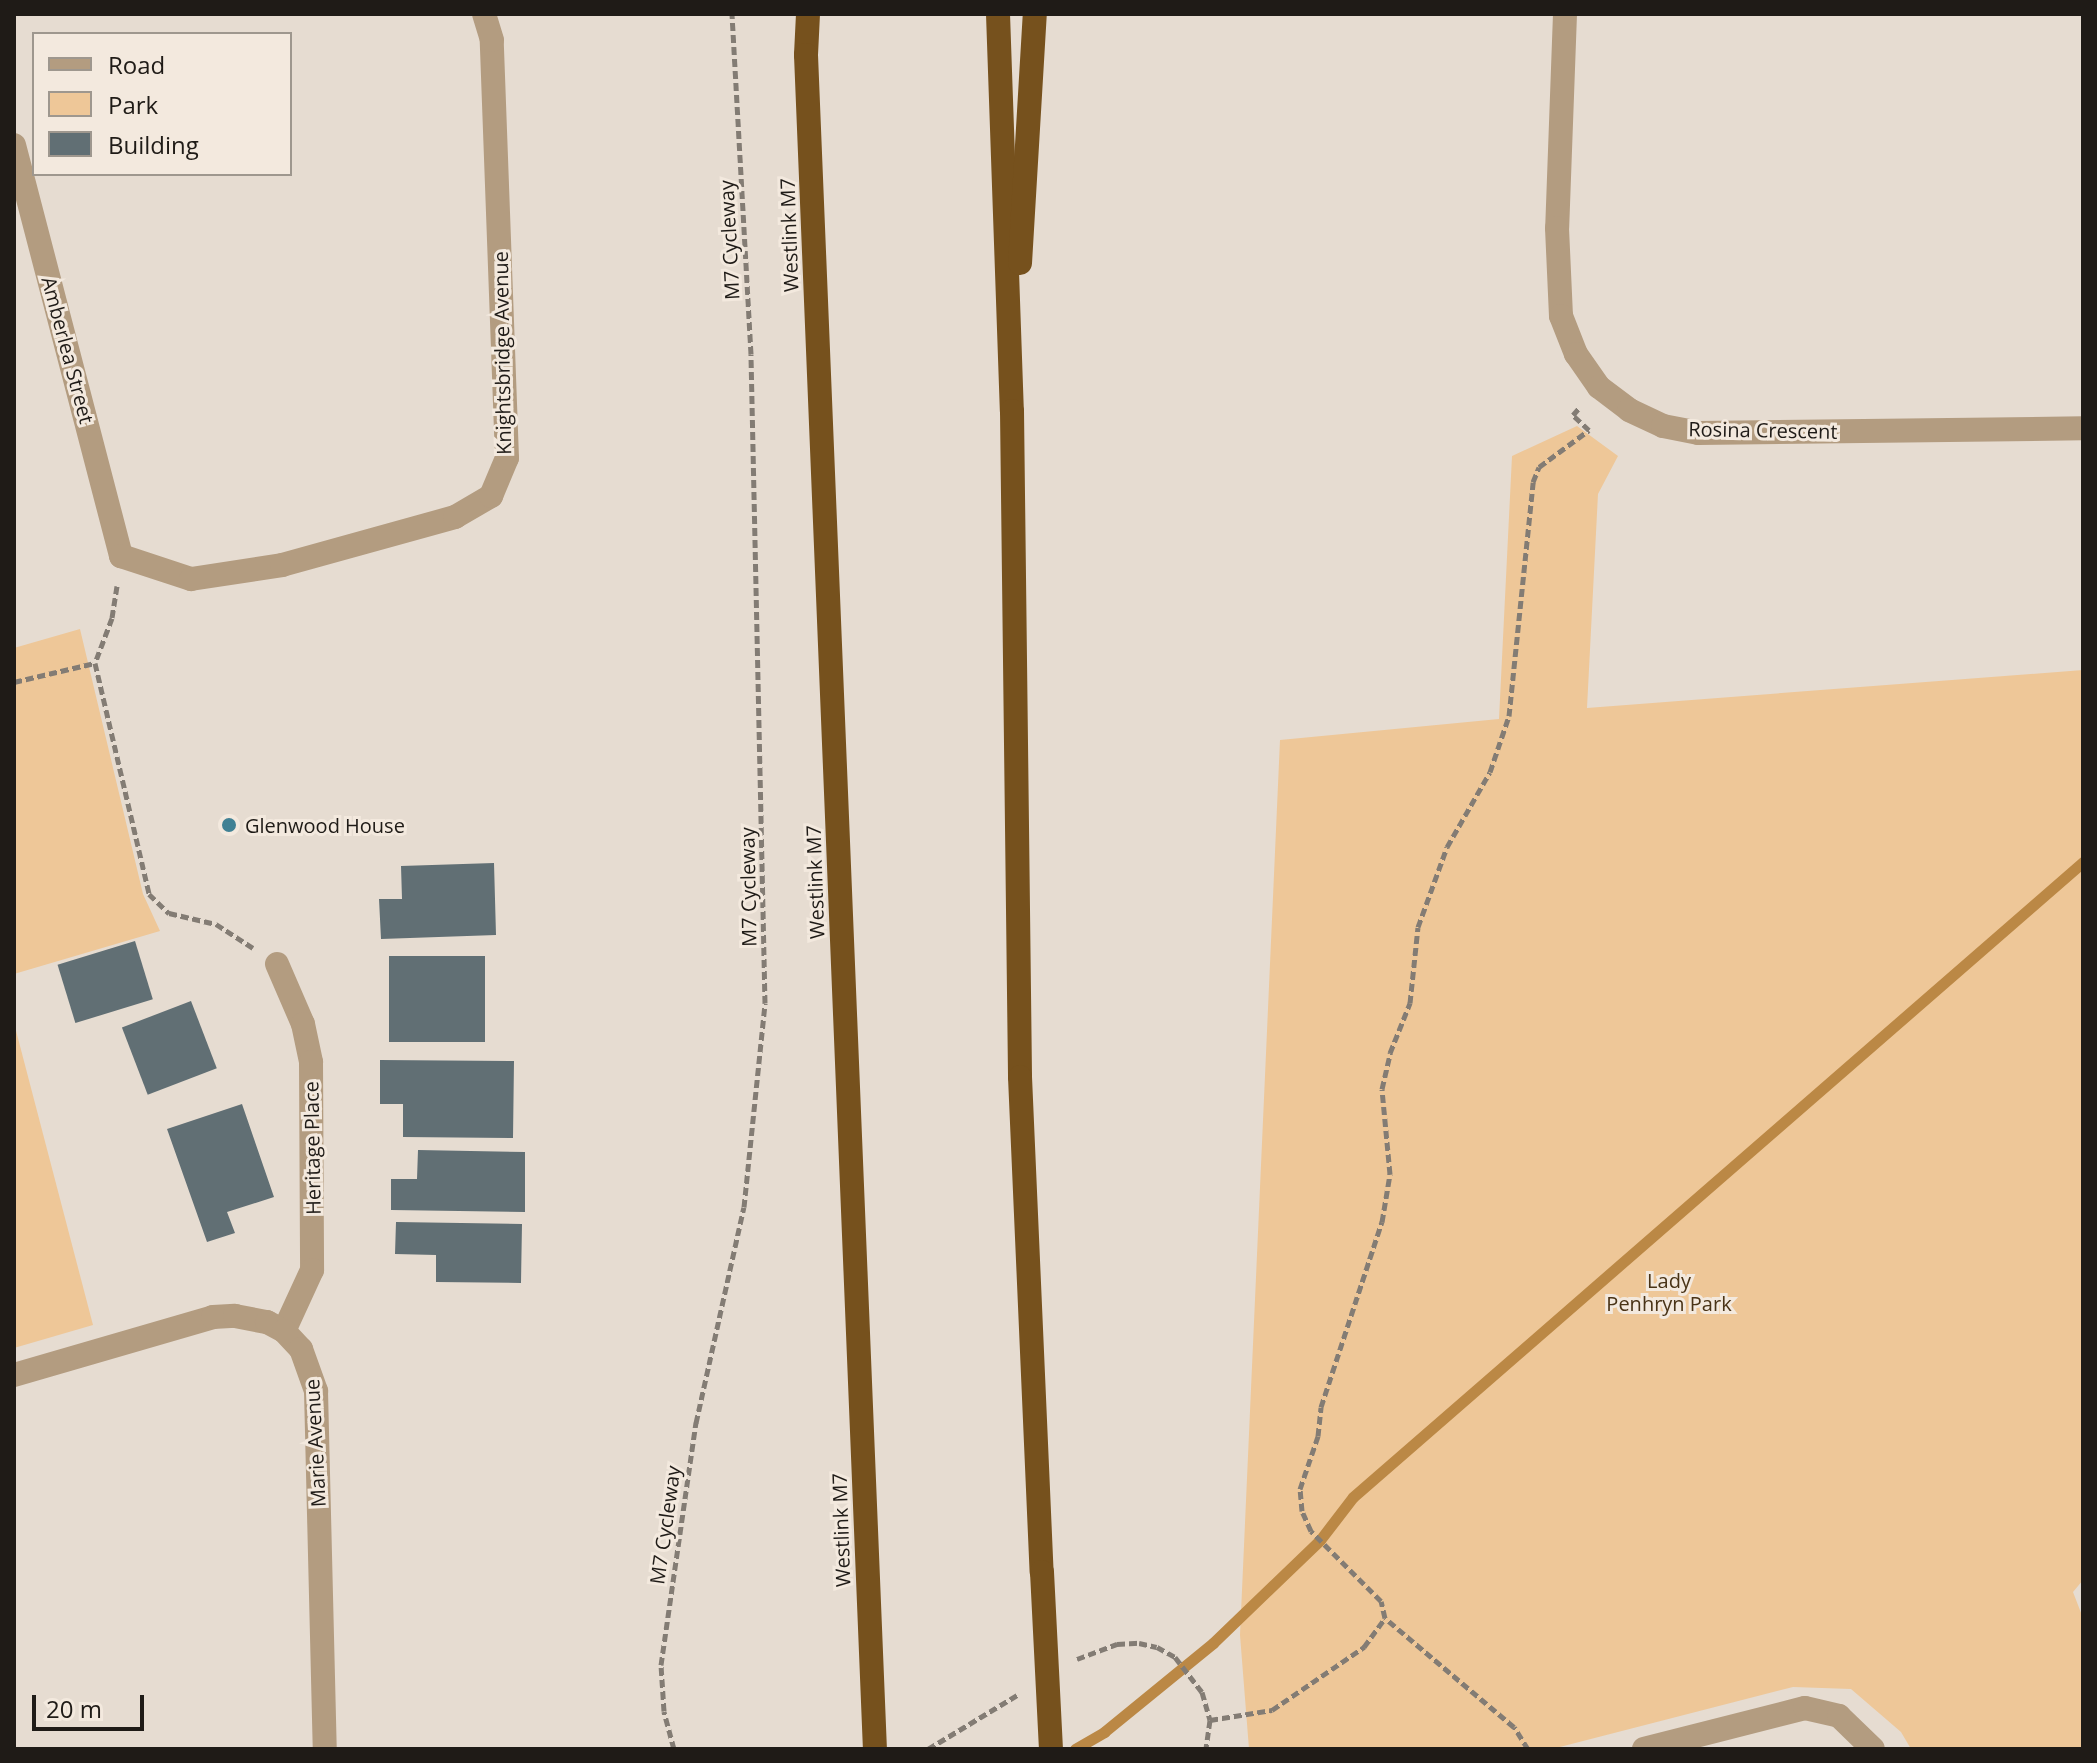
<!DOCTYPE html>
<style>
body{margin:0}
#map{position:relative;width:2097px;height:1763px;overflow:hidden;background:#e6dcd1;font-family:"Open Sans",sans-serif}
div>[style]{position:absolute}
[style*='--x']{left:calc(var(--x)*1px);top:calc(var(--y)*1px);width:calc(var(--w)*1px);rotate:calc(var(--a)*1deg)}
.green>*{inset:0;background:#eec798}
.stream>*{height:11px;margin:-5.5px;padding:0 5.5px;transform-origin:5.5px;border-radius:5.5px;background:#bb8845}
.building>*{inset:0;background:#616f74;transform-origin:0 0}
.path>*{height:5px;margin-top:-2.5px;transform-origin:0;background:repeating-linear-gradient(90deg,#837c74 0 8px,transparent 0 12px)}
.street>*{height:24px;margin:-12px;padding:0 12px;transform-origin:12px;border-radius:12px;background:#b39c80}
.highway>*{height:24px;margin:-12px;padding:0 12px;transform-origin:12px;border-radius:12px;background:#76511d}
.highway-bridge>*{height:24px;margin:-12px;padding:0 12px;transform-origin:12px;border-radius:12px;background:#76511d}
.dots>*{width:22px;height:22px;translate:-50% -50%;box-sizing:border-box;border:4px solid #f3e9de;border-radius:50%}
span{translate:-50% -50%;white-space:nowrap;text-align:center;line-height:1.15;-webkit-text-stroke:6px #f3e9de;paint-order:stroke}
.street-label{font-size:20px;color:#1f1b17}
.poi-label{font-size:20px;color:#1f1b17}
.left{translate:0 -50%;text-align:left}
.park-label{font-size:20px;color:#493316}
.frame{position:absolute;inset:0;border:16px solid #1f1b17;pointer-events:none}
.legend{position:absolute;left:32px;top:32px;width:260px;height:144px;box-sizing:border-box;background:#f3e9de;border:2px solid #9e978e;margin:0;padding:10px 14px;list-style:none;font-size:24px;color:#1f1b17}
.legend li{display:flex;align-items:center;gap:16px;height:40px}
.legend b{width:40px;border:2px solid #9e978e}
.scale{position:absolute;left:32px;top:1695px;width:112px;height:36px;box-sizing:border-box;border:4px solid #1f1b17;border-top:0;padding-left:10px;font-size:24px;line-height:28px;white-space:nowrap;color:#1f1b17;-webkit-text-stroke:6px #f3e9de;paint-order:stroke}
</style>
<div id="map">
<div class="green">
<i style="clip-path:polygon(1577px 426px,1618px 456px,1598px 494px,1587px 708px,2083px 670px,2083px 1580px,2073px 1592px,2083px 1618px,2083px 1749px,1911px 1749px,1901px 1732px,1851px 1689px,1793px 1687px,1552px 1749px,1249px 1749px,1240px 1635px,1280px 740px,1499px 719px,1512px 456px)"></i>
<i style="clip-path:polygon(80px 629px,143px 894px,160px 931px,14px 974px,14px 648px)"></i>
<i style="clip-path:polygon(14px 1023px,93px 1325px,14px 1348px)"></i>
</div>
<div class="stream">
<i style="--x:1075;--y:1749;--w:34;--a:-30"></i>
<i style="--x:1104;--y:1732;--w:141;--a:-39.2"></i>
<i style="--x:1213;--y:1643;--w:149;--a:-43.9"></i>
<i style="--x:1320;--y:1540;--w:54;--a:-52.5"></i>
<i style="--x:1353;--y:1497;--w:968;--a:-41.02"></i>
</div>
<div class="building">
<i style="clip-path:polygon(494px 863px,496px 935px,381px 939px,379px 899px,402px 899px,401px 866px)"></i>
<i style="left:135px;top:941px;width:61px;height:81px;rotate:73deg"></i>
<i style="left:389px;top:956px;width:96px;height:86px"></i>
<i style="left:191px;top:1001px;width:72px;height:74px;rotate:69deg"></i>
<i style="clip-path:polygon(380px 1060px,514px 1061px,513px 1138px,403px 1137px,403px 1104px,380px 1104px)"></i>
<i style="clip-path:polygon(242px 1104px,274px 1197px,227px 1212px,235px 1233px,207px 1242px,167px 1129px)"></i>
<i style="clip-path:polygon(418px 1150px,525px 1152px,525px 1212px,391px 1210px,391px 1179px,417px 1179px)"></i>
<i style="clip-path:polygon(396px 1222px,522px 1224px,521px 1283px,436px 1282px,436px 1255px,395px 1254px)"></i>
</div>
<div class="path">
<i style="--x:117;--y:586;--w:32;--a:99"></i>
<i style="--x:112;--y:618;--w:48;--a:110.7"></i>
<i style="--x:95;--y:663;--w:237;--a:76.8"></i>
<i style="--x:149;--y:894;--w:28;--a:44"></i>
<i style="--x:169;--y:913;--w:48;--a:13.2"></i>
<i style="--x:216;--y:924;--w:44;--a:33"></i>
<i style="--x:14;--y:682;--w:83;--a:-13.2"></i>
<i style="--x:1077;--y:1659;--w:43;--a:-20.6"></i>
<i style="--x:1117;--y:1644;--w:22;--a:-3"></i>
<i style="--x:1139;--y:1643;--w:18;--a:13"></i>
<i style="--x:1157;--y:1647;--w:21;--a:29"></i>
<i style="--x:1175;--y:1657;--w:44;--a:52.4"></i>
<i style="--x:1202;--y:1692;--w:29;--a:74"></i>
<i style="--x:1210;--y:1720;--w:29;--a:98"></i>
<i style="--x:1210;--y:1720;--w:63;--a:-9.2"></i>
<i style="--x:1272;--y:1710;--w:112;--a:-34.4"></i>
<i style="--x:1364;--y:1647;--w:36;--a:-54"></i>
<i style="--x:674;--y:1749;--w:39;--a:-105"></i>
<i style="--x:664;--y:1711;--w:46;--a:-93.7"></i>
<i style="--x:661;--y:1665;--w:245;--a:-81.8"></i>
<i style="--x:696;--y:1423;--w:221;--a:-77.5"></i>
<i style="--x:744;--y:1207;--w:205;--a:-84.1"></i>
<i style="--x:765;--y:1003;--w:649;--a:-91.24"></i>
<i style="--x:751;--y:354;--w:341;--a:-93.2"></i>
<i style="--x:928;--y:1749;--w:104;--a:-31.2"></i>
<i style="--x:1528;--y:1749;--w:26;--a:-122"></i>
<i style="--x:1514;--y:1727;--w:169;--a:-139.8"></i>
<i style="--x:1385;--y:1618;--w:17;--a:-103"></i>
<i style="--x:1381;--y:1601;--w:99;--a:-135"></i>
<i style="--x:1311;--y:1531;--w:22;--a:-114"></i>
<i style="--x:1302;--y:1511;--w:22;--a:-95"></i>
<i style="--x:1300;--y:1489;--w:56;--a:-71.2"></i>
<i style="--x:1318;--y:1436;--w:29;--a:-84"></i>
<i style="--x:1321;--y:1407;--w:195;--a:-71.8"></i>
<i style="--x:1382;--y:1222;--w:49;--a:-80.5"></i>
<i style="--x:1390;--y:1174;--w:85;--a:-95.4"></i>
<i style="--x:1382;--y:1089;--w:37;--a:-77"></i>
<i style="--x:1390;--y:1053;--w:54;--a:-68.2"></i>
<i style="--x:1410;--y:1003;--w:76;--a:-84"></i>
<i style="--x:1418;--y:927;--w:85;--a:-70.1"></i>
<i style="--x:1447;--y:847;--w:86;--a:-60.2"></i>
<i style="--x:1490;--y:772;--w:59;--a:-71.3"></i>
<i style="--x:1509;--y:716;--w:235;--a:-84.1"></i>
<i style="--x:1533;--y:482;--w:16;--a:-68"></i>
<i style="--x:1539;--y:467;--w:62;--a:-36.5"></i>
<i style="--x:1589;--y:430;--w:22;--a:-137"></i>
<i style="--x:1573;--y:415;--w:9;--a:-49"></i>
</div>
<div class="street">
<i style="--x:1565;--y:14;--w:214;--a:92.1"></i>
<i style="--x:1557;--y:228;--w:88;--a:87.4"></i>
<i style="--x:1561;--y:316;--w:41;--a:68.5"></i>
<i style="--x:1576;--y:354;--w:40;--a:55.1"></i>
<i style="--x:1599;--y:387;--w:38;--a:37"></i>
<i style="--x:1629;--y:410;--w:38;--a:25"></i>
<i style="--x:1663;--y:426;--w:36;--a:11"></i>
<i style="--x:1698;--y:433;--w:385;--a:-0.7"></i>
<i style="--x:14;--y:145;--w:425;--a:75.4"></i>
<i style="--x:121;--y:556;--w:74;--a:18.2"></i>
<i style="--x:191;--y:579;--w:92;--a:-8.7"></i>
<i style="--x:282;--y:565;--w:180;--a:-15.5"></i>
<i style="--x:455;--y:517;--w:42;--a:-30.3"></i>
<i style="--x:491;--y:496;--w:41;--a:-67.2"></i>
<i style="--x:507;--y:458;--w:418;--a:-92.1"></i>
<i style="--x:492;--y:40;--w:27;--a:-107"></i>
<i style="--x:277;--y:964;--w:65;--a:66.6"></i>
<i style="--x:303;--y:1024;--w:39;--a:78"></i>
<i style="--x:311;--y:1062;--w:208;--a:89.7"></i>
<i style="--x:312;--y:1270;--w:67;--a:114.7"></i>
<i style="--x:14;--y:1375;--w:207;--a:-16.2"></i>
<i style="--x:213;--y:1317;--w:22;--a:-3"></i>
<i style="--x:235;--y:1316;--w:33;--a:11"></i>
<i style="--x:267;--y:1322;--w:19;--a:28"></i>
<i style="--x:284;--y:1331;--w:25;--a:47"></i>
<i style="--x:301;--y:1349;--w:45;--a:70.3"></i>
<i style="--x:316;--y:1391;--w:358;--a:88.6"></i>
<i style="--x:1644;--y:1749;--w:166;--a:-14.3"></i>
<i style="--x:1805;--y:1708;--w:35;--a:13"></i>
<i style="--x:1839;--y:1716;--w:47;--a:44.1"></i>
</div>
<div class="highway">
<i style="--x:808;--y:14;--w:41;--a:92.8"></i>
<i style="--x:806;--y:55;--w:1695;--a:87.67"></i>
<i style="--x:998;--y:14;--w:397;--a:88"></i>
<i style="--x:1012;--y:411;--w:666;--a:89.31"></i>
<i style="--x:1020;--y:1077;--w:495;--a:87.5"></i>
<i style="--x:1020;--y:263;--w:249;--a:-86.6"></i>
</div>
<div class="highway-bridge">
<i style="--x:1042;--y:1572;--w:177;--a:87.1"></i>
</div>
<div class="dots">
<i style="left:229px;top:825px;background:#408194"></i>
</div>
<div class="street-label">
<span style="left:789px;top:235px;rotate:-92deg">Westlink M7</span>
<span style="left:729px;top:240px;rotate:-93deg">M7 Cycleway</span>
<span style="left:68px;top:350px;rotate:75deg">Amberlea Street</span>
<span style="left:502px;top:353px;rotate:-91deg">Knightsbridge Avenue</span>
<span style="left:1763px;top:430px;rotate:1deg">Rosina Crescent</span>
<span style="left:815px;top:882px;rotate:-92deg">Westlink M7</span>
<span style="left:748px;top:887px;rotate:-91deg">M7 Cycleway</span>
<span style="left:312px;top:1148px;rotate:-91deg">Heritage Place</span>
<span style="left:315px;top:1443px;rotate:-93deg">Marie Avenue</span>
<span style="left:665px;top:1525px;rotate:-82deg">M7 Cycleway</span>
<span style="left:841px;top:1530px;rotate:-92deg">Westlink M7</span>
</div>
<div class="poi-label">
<span class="left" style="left:245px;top:825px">Glenwood House</span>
</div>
<div class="park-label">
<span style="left:1669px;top:1292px">Lady<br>Penhryn Park</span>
</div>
<div class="frame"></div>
<ul class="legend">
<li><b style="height:10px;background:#b39c80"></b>Road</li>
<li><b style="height:22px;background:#eec798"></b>Park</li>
<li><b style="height:22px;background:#616f74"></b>Building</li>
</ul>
<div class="scale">20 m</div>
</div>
